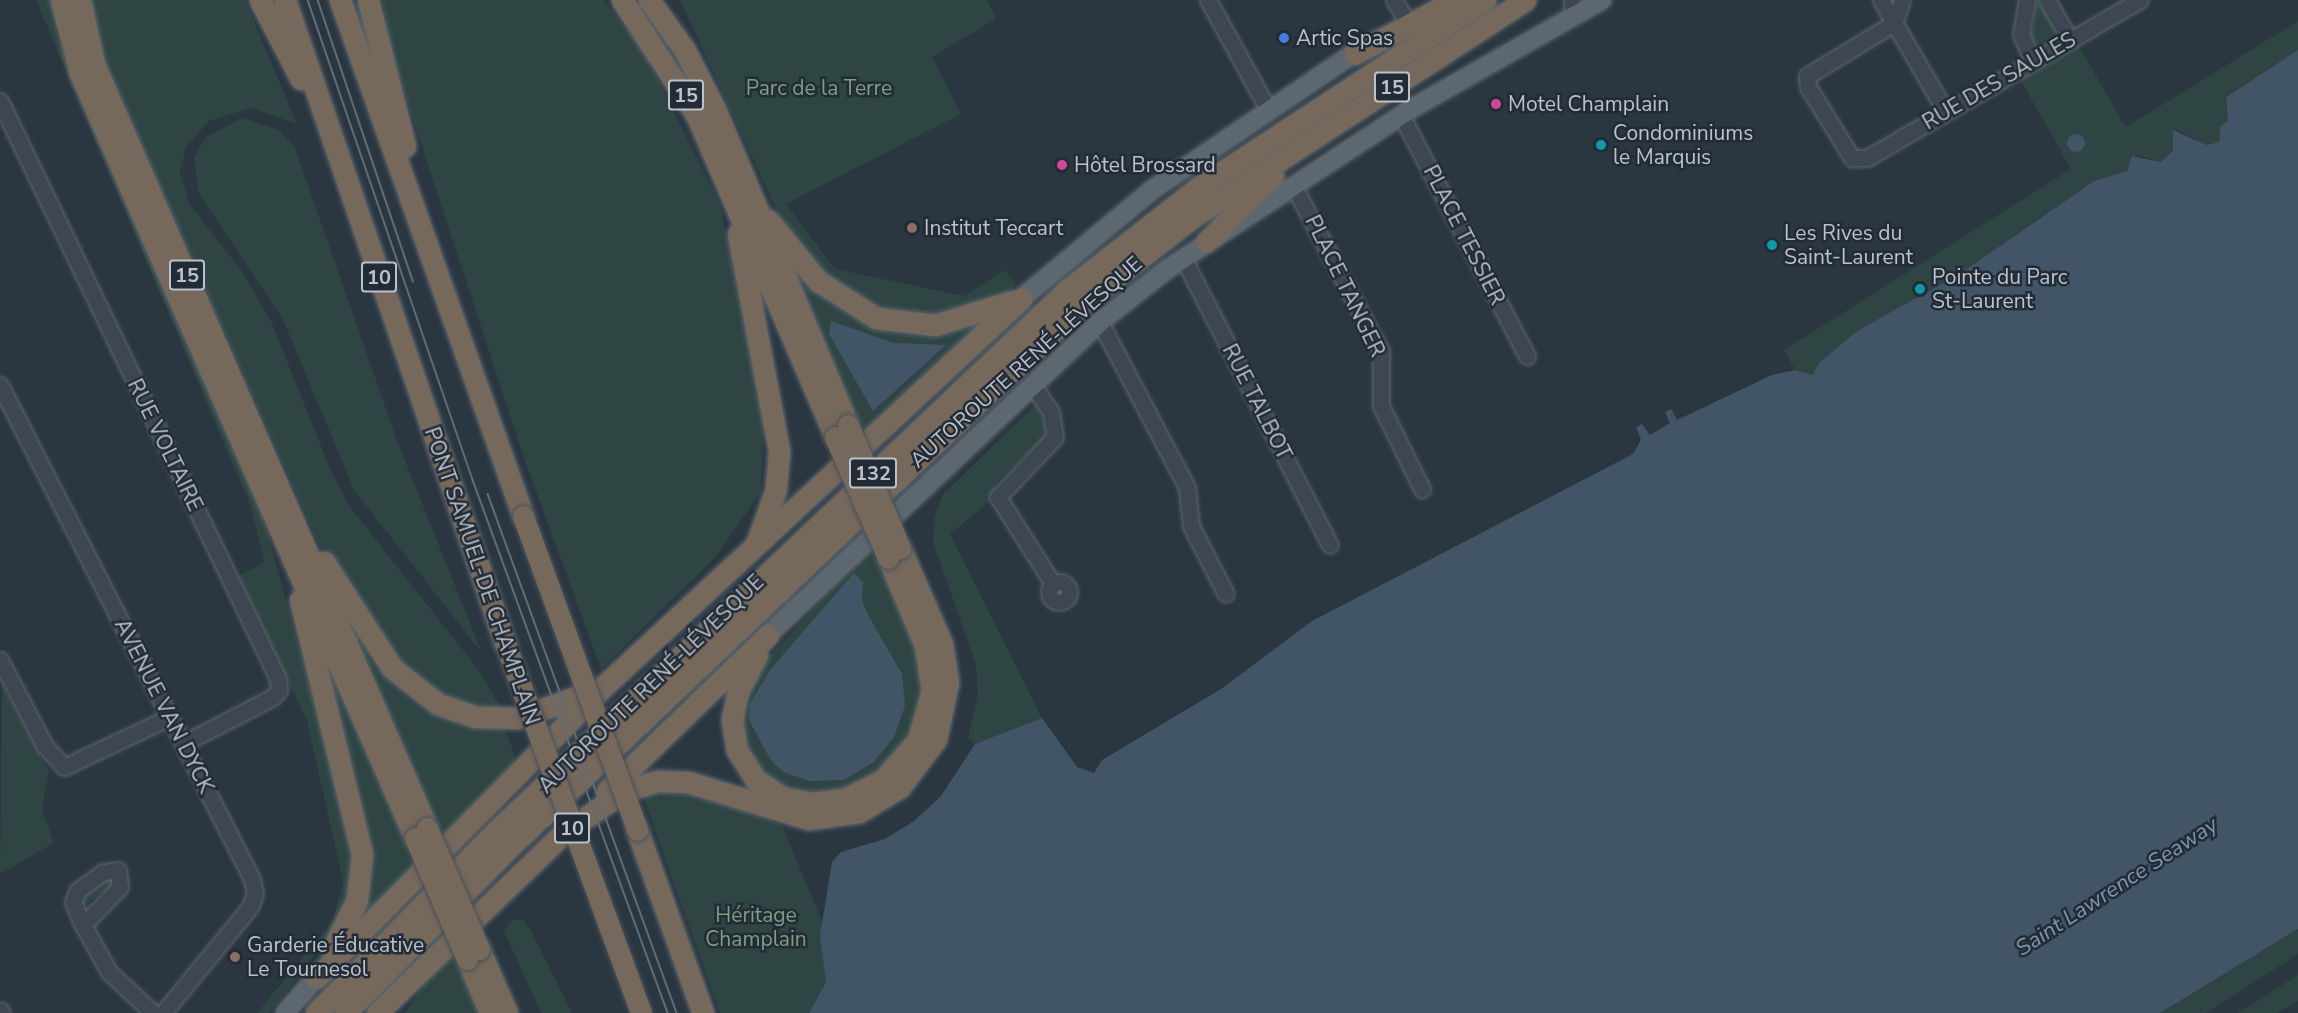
<!DOCTYPE html>
<meta charset="utf-8">
<style>
body{margin:0}
#map{position:relative;width:2298px;height:1013px;overflow:hidden;background:#2a3640;font-family:"Nunito Sans",sans-serif}
div>[style]{position:absolute}
[style*='--x']{left:calc(var(--x)*1px);top:calc(var(--y)*1px);width:calc(var(--w)*1px);rotate:calc(var(--a)*1deg)}
.green>*{inset:0;background:#2f4543}
.water>*{inset:0;background:#425567}
.round{border-radius:50%}
.roads{filter:drop-shadow(0 0 2px #5c656e) drop-shadow(0 0 2px #5c656e)}
.minor>*{height:15px;margin:-7.5px;padding:0 7.5px;transform-origin:7.5px;border-radius:7.5px;background:#3e4751}
.minor>.ring{margin:-7.5px;padding:0;box-sizing:content-box;background:none;border:15px solid #3e4751;border-radius:50%}
.major>*{height:18px;margin:-9px;padding:0 9px;transform-origin:9px;border-radius:9px;background:#5c6770}
.highway>*{height:21px;margin:-10.5px;padding:0 10.5px;transform-origin:10.5px;border-radius:10.5px;background:#76695c}
.tram>*{height:1.5px;margin:-0.75px;padding:0 0.75px;transform-origin:0.75px;border-radius:0.75px;background:#616c77}
.bridges{filter:drop-shadow(0 0 2px #49525b) drop-shadow(0 0 2px #49525b)}
.highway-bridge>*{height:21px;margin:-10.5px;padding:0 10.5px;transform-origin:10.5px;border-radius:10.5px;background:#76695c}
.dots>*{width:16px;height:16px;translate:-50% -50%;box-sizing:border-box;border:3px solid #232c36;border-radius:50%}
span{translate:-50% -50%;white-space:nowrap;text-align:center;line-height:1.15;-webkit-text-stroke:5px #232c36;paint-order:stroke}
.shield-label span{padding:2px 4px;background:#232c36;border:2px solid;border-radius:4px;-webkit-text-stroke-width:0}
.shield-label{font-size:20px;color:#bbc2cb;font-weight:700}
.poi-label{font-size:21px;color:#bbc2cb}
.left{translate:0 -50%;text-align:left}
.street-label{font-size:21px;color:#bbc2cb}
.park-label{font-size:21px;color:#7c9e81}
.water-label{font-size:22px;color:#7f96aa;font-style:italic}
</style>
<div id="map">
<div class="green">
<i style="clip-path:polygon(36px 0,56px 0,57px 35px,74px 81px,263px 516px,354px 852px,351px 892px,336px 928px,269px 1013px,257px 1013px,333px 921px,343px 881px,307px 721px,239px 576px,265px 562px,250px 505px)"></i>
<i style="clip-path:polygon(91px 0,245px 0,297px 124px,251px 108px,209px 121px,186px 147px,180px 173px,190px 205px,243px 273px,271px 321px,331px 471px,350px 507px,478px 669px,502px 710px,460px 706px,421px 685px,399px 662px,319px 544px,99px 49px)"></i>
<i style="clip-path:polygon(382px 0,603px 0,642px 48px,720px 204px,764px 418px,761px 492px,715px 558px,601px 669px,524px 458px,394px 61px)"></i>
<i style="clip-path:polygon(680px 0,987px 0,996px 19px,932px 57px,961px 114px,786px 204px,835px 269px,964px 296px,1004px 270px,1017px 284px,1001px 296px,920px 320px,847px 298px,790px 239px)"></i>
<i style="clip-path:polygon(2037px 0,2057px 31px,2044px 48px,2030px 42px)"></i>
<i style="clip-path:polygon(2298px 21px,2298px 50px,2226px 96px,2228px 121px,2220px 126px,2219px 142px,2207px 145px,2177px 130px,2173px 150px,2161px 162px,2136px 155px,2127px 171px,2094px 181px,1961px 273px,1857px 331px,1813px 375px,1795px 370px,1784px 350px,2071px 169px,2020px 79px,2078px 45px,2126px 127px)"></i>
<i style="clip-path:polygon(242px 118px,279px 130px,295px 148px,398px 443px,482px 653px,354px 490px,283px 320px,198px 192px,194px 157px,206px 137px)"></i>
<i style="clip-path:polygon(779px 247px,832px 304px,857px 320px,912px 334px,961px 328px,986px 317px,858px 439px)"></i>
<i style="clip-path:polygon(1036px 404px,1043px 409px,1045px 438px,997px 482px,989px 502px,950px 534px,1042px 718px,975px 744px,968px 738px,978px 695px,976px 665px,933px 542px,934px 517px,943px 494px)"></i>
<i style="clip-path:polygon(871px 548px,920px 658px,924px 687px,910px 738px,867px 783px,801px 798px,765px 781px,740px 744px,738px 717px,757px 669px)"></i>
<i style="clip-path:polygon(339px 602px,391px 681px,428px 708px,505px 729px,518px 764px,439px 842px)"></i>
<i style="clip-path:polygon(315px 627px,415px 866px,352px 930px,363px 902px)"></i>
<i style="clip-path:polygon(2px 685px,49px 771px,42px 810px,54px 843px,0 874px)"></i>
<i style="clip-path:polygon(641px 791px,689px 791px,782px 825px,822px 921px,826px 982px,809px 1013px,720px 1013px)"></i>
<i style="clip-path:polygon(113px 876px,111px 886px,81px 908px,78px 899px)"></i>
<i style="clip-path:polygon(512px 920px,523px 920px,531px 931px,572px 1013px,541px 1013px,504px 931px)"></i>
<i style="clip-path:polygon(2298px 929px,2298px 954px,2206px 1013px,2160px 1013px)"></i>
<i style="clip-path:polygon(452px 954px,479px 1013px,405px 1013px,437px 966px)"></i>
<i style="clip-path:polygon(2298px 975px,2298px 1001px,2277px 1013px,2238px 1013px)"></i>
</div>
<div class="water">
<i style="clip-path:polygon(2298px 50px,2298px 929px,2160px 1013px,809px 1013px,826px 982px,820px 936px,832px 862px,841px 852px,885px 839px,914px 821px,941px 796px,975px 744px,1042px 718px,1077px 767px,1094px 773px,1102px 760px,1221px 689px,1312px 621px,1633px 454px,1641px 440px,1636px 427px,1642px 424px,1650px 435px,1670px 423px,1665px 412px,1671px 409px,1677px 420px,1772px 375px,1795px 370px,1813px 375px,1819px 363px,1857px 331px,1961px 273px,2094px 181px,2127px 171px,2132px 156px,2161px 162px,2173px 150px,2173px 130px,2207px 145px,2219px 142px,2220px 126px,2228px 121px,2226px 97px)"></i>
<i class="round" style="left:2067px;top:134px;width:18px;height:18px"></i>
<i style="clip-path:polygon(831px 321px,894px 343px,946px 345px,873px 411px,829px 334px)"></i>
<i style="clip-path:polygon(854px 573px,863px 582px,862px 600px,868px 615px,902px 674px,905px 706px,894px 737px,874px 762px,844px 780px,810px 781px,783px 772px,770px 759px,749px 720px,750px 704px,769px 671px)"></i>
</div>
<div class="roads">
<div class="minor">
<i style="--x:1208;--y:0;--w:127;--a:61.2"></i>
<i style="--x:1394;--y:0;--w:21;--a:59"></i>
<i style="--x:1572;--y:0;--w:16;--a:86"></i>
<i style="--x:1881;--y:0;--w:129;--a:59.9"></i>
<i style="--x:1902;--y:0;--w:24;--a:109"></i>
<i style="--x:1894;--y:23;--w:102;--a:148.7"></i>
<i style="--x:1807;--y:76;--w:11;--a:85"></i>
<i style="--x:1808;--y:87;--w:84;--a:58.2"></i>
<i style="--x:1852;--y:158;--w:15;--a:0"></i>
<i style="--x:1867;--y:158;--w:315;--a:-30.1"></i>
<i style="--x:2027;--y:0;--w:35;--a:100"></i>
<i style="--x:2021;--y:34;--w:30;--a:67"></i>
<i style="--x:2047;--y:0;--w:46;--a:60.1"></i>
<i style="--x:0;--y:101;--w:641;--a:64.31"></i>
<i style="--x:278;--y:679;--w:11;--a:85"></i>
<i style="--x:279;--y:690;--w:9;--a:131"></i>
<i style="--x:273;--y:697;--w:100;--a:152.7"></i>
<i style="--x:1401;--y:115;--w:272;--a:62.4"></i>
<i style="--x:1293;--y:185;--w:188;--a:62.1"></i>
<i style="--x:1381;--y:351;--w:55;--a:90"></i>
<i style="--x:1381;--y:406;--w:93;--a:63.7"></i>
<i style="--x:1183;--y:258;--w:322;--a:62.9"></i>
<i style="--x:1100;--y:322;--w:187;--a:62.3"></i>
<i style="--x:1187;--y:488;--w:38;--a:84"></i>
<i style="--x:1191;--y:526;--w:76;--a:62.8"></i>
<i style="--x:0;--y:385;--w:555;--a:62.97"></i>
<i style="--x:252;--y:879;--w:15;--a:79"></i>
<i style="--x:255;--y:894;--w:14;--a:111"></i>
<i style="--x:250;--y:907;--w:137;--a:129.4"></i>
<i style="--x:1033;--y:386;--w:32;--a:55"></i>
<i style="--x:1051;--y:412;--w:25;--a:81"></i>
<i style="--x:1055;--y:437;--w:83;--a:133.5"></i>
<i style="--x:998;--y:497;--w:103;--a:57.7"></i>
<i class="ring" style="left:1049px;top:582px;width:5px;height:5px"></i>
<i style="--x:0;--y:660;--w:97;--a:62.4"></i>
<i style="--x:45;--y:746;--w:28;--a:48"></i>
<i style="--x:64;--y:767;--w:117;--a:-25.3"></i>
<i style="--x:83;--y:925;--w:53;--a:-45.8"></i>
<i style="--x:120;--y:887;--w:17;--a:-97"></i>
<i style="--x:118;--y:870;--w:15;--a:172"></i>
<i style="--x:103;--y:872;--w:31;--a:144"></i>
<i style="--x:78;--y:890;--w:13;--a:113"></i>
<i style="--x:73;--y:902;--w:25;--a:67"></i>
<i style="--x:83;--y:925;--w:54;--a:61"></i>
<i style="--x:109;--y:972;--w:60;--a:43"></i>
<i style="--x:0;--y:1010;--w:4;--a:56"></i>
</div>
<div class="major">
<i style="--x:1022;--y:298;--w:169;--a:-39.7"></i>
<i style="--x:1152;--y:190;--w:258;--a:-34.1"></i>
<i style="--x:768;--y:635;--w:456;--a:-43.3"></i>
<i style="--x:1100;--y:322;--w:84;--a:-38.2"></i>
<i style="--x:1166;--y:270;--w:299;--a:-33.3"></i>
<i style="--x:1416;--y:106;--w:214;--a:-29.7"></i>
<i style="--x:285;--y:1013;--w:47;--a:-48.5"></i>
</div>
<div class="highway">
<i style="--x:61;--y:0;--w:75;--a:75.4"></i>
<i style="--x:80;--y:73;--w:835;--a:66.35"></i>
<i style="--x:80;--y:0;--w:66;--a:77.7"></i>
<i style="--x:94;--y:64;--w:833;--a:66.45"></i>
<i style="--x:260;--y:0;--w:89;--a:62.6"></i>
<i style="--x:285;--y:0;--w:680;--a:71.11"></i>
<i style="--x:340;--y:0;--w:547;--a:70.47"></i>
<i style="--x:368;--y:0;--w:151;--a:75.8"></i>
<i style="--x:622;--y:0;--w:138;--a:57.1"></i>
<i style="--x:697;--y:116;--w:349;--a:66.7"></i>
<i style="--x:649;--y:0;--w:60;--a:54.5"></i>
<i style="--x:684;--y:49;--w:68;--a:62.7"></i>
<i style="--x:715;--y:109;--w:343;--a:67.2"></i>
<i style="--x:1354;--y:54;--w:115;--a:-28.1"></i>
<i style="--x:768;--y:220;--w:79;--a:50.7"></i>
<i style="--x:818;--y:281;--w:69;--a:32.5"></i>
<i style="--x:876;--y:318;--w:59;--a:6.8"></i>
<i style="--x:935;--y:325;--w:82;--a:-17.1"></i>
<i style="--x:738;--y:234;--w:222;--a:79.3"></i>
<i style="--x:779;--y:452;--w:37;--a:95"></i>
<i style="--x:776;--y:489;--w:56;--a:109.7"></i>
<i style="--x:1206;--y:242;--w:94;--a:-44.6"></i>
<i style="--x:324;--y:562;--w:126;--a:57.3"></i>
<i style="--x:392;--y:668;--w:58;--a:38"></i>
<i style="--x:438;--y:704;--w:39;--a:19"></i>
<i style="--x:475;--y:717;--w:43;--a:1.3"></i>
<i style="--x:518;--y:718;--w:79;--a:-20"></i>
<i style="--x:300;--y:600;--w:261;--a:76.3"></i>
<i style="--x:362;--y:854;--w:46;--a:96.2"></i>
<i style="--x:357;--y:900;--w:56;--a:116.6"></i>
<i style="--x:757;--y:655;--w:41;--a:117.8"></i>
<i style="--x:738;--y:691;--w:30;--a:102"></i>
<i style="--x:732;--y:720;--w:30;--a:81"></i>
<i style="--x:737;--y:750;--w:36;--a:58"></i>
<i style="--x:756;--y:780;--w:33;--a:33"></i>
<i style="--x:784;--y:798;--w:27;--a:10"></i>
<i style="--x:811;--y:803;--w:34;--a:-7"></i>
<i style="--x:845;--y:799;--w:42;--a:-26.6"></i>
<i style="--x:883;--y:780;--w:53;--a:-48.8"></i>
<i style="--x:918;--y:740;--w:51;--a:-74.1"></i>
<i style="--x:932;--y:691;--w:47;--a:-98.7"></i>
<i style="--x:925;--y:645;--w:95;--a:-113"></i>
<i style="--x:607;--y:791;--w:224;--a:-44.1"></i>
<i style="--x:637;--y:830;--w:195;--a:70.2"></i>
<i style="--x:564;--y:832;--w:71;--a:-34.1"></i>
<i style="--x:623;--y:792;--w:36;--a:-18"></i>
<i style="--x:657;--y:781;--w:31;--a:2"></i>
<i style="--x:688;--y:782;--w:126;--a:17.1"></i>
<i style="--x:808;--y:819;--w:51;--a:-7.8"></i>
<i style="--x:859;--y:812;--w:48;--a:-31.4"></i>
<i style="--x:900;--y:787;--w:60;--a:-53.1"></i>
<i style="--x:936;--y:739;--w:58;--a:-78.1"></i>
<i style="--x:948;--y:682;--w:38;--a:-99"></i>
<i style="--x:942;--y:644;--w:105;--a:-113.6"></i>
<i style="--x:479;--y:949;--w:70;--a:66.4"></i>
<i style="--x:467;--y:959;--w:59;--a:66.9"></i>
<i style="--x:316;--y:978;--w:410;--a:-45.4"></i>
<i style="--x:604;--y:686;--w:570;--a:-42.87"></i>
<i style="--x:316;--y:1013;--w:253;--a:-45.3"></i>
<i style="--x:494;--y:833;--w:789;--a:-43.46"></i>
<i style="--x:1067;--y:290;--w:167;--a:-38"></i>
<i style="--x:1199;--y:187;--w:342;--a:-33.2"></i>
<i style="--x:345;--y:1013;--w:244;--a:-45.2"></i>
<i style="--x:517;--y:840;--w:783;--a:-43.5"></i>
<i style="--x:1085;--y:301;--w:138;--a:-37.9"></i>
<i style="--x:1194;--y:216;--w:395;--a:-33.1"></i>
<i style="--x:377;--y:1013;--w:274;--a:-44"></i>
</div>
</div>
<div class="tram">
<i style="--x:308;--y:0;--w:508;--a:71.03"></i>
<i style="--x:473;--y:480;--w:568;--a:69.9"></i>
<i style="--x:318;--y:0;--w:297;--a:71.3"></i>
<i style="--x:488;--y:494;--w:552;--a:69.99"></i>
</div>
<div class="bridges">
<div class="highway-bridge">
<i style="--x:848;--y:425;--w:134;--a:67.1"></i>
<i style="--x:835;--y:437;--w:132;--a:66.3"></i>
<i style="--x:523;--y:516;--w:334;--a:70"></i>
<i style="--x:505;--y:643;--w:394;--a:69.8"></i>
<i style="--x:427;--y:828;--w:132;--a:66.7"></i>
<i style="--x:415;--y:838;--w:132;--a:66.7"></i>
</div>
</div>
<div class="dots">
<i style="left:1284px;top:38px;background:#3f7fe0"></i>
<i style="left:1496px;top:104px;background:#d1479c"></i>
<i style="left:1601px;top:145px;background:#0f9aa8"></i>
<i style="left:1062px;top:165px;background:#d1479c"></i>
<i style="left:912px;top:228px;background:#8d6e63"></i>
<i style="left:1772px;top:245px;background:#0f9aa8"></i>
<i style="left:1920px;top:289px;background:#0f9aa8"></i>
<i style="left:235px;top:957px;background:#8d6e63"></i>
</div>
<div class="shield-label">
<span style="left:1392px;top:87px">15</span>
<span style="left:686px;top:95px">15</span>
<span style="left:187px;top:275px">15</span>
<span style="left:379px;top:277px">10</span>
<span style="left:873px;top:473px">132</span>
<span style="left:572px;top:828px">10</span>
</div>
<div class="poi-label">
<span class="left" style="left:1296px;top:38px">Artic Spas</span>
<span class="left" style="left:1508px;top:104px">Motel Champlain</span>
<span class="left" style="left:1613px;top:145px">Condominiums<br>le Marquis</span>
<span class="left" style="left:1074px;top:165px">Hôtel Brossard</span>
<span class="left" style="left:924px;top:228px">Institut Teccart</span>
<span class="left" style="left:1784px;top:245px">Les Rives du<br>Saint-Laurent</span>
<span class="left" style="left:1932px;top:289px">Pointe du Parc<br>St-Laurent</span>
<span class="left" style="left:247px;top:957px">Garderie Éducative<br>Le Tournesol</span>
</div>
<div class="street-label">
<span style="left:1999px;top:81px;rotate:-30deg">RUE DES SAULES</span>
<span style="left:1464px;top:235px;rotate:63deg">PLACE TESSIER</span>
<span style="left:1345px;top:286px;rotate:64deg">PLACE TANGER</span>
<span style="left:1026px;top:362px;rotate:-42deg">AUTOROUTE RENÉ-LÉVESQUE</span>
<span style="left:1257px;top:402px;rotate:63deg">RUE TALBOT</span>
<span style="left:165px;top:445px;rotate:64deg">RUE VOLTAIRE</span>
<span style="left:482px;top:576px;rotate:71deg">PONT SAMUEL-DE CHAMPLAIN</span>
<span style="left:651px;top:684px;rotate:-44deg">AUTOROUTE RENÉ-LÉVESQUE</span>
<span style="left:164px;top:706px;rotate:63deg">AVENUE VAN DYCK</span>
</div>
<div class="park-label">
<span style="left:819px;top:88px">Parc de la Terre</span>
<span style="left:756px;top:927px">Héritage<br>Champlain</span>
</div>
<div class="water-label">
<span style="left:2117px;top:887px;rotate:-33deg">Saint Lawrence Seaway</span>
</div>
</div>
